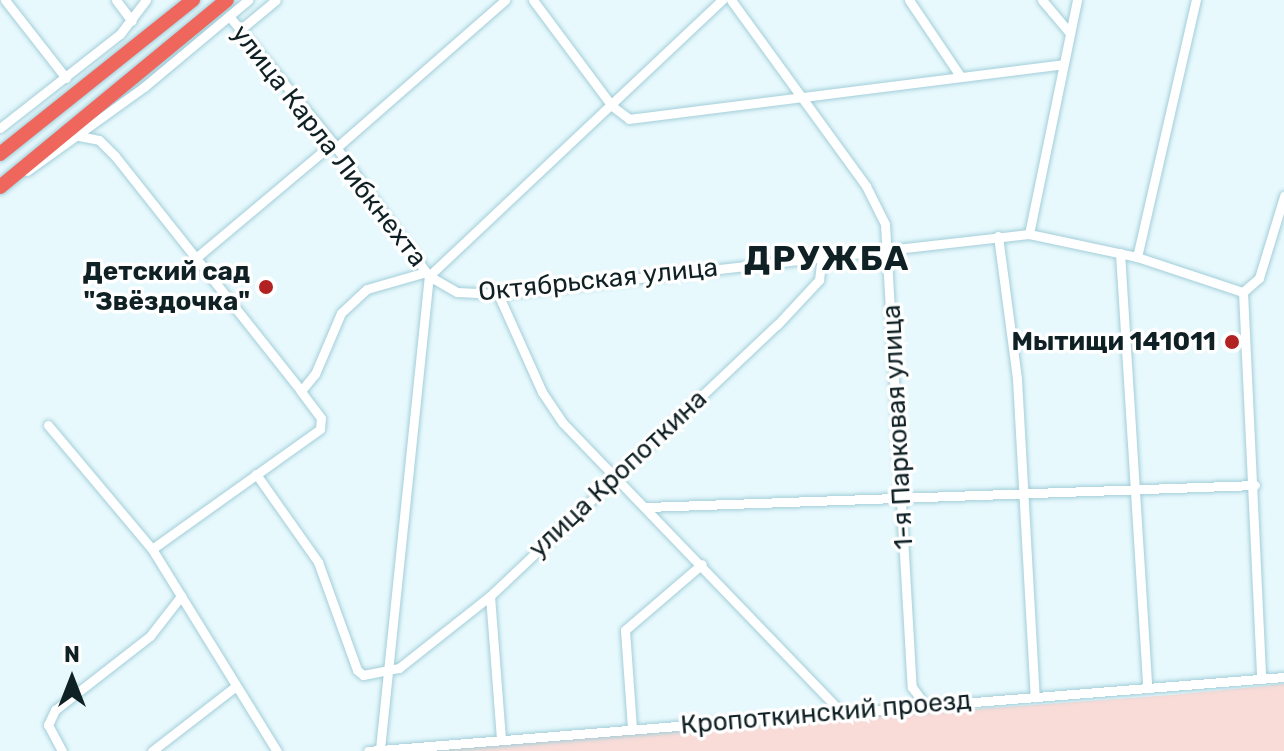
<!DOCTYPE html>
<meta charset="utf-8">
<style>
body{margin:0}
#map{position:relative;width:1284px;height:751px;overflow:hidden;background:#e7f9fd;font-family:Rubik,sans-serif}
div>[style]{position:absolute}
[style*='--x']{left:calc(var(--x)*1px);top:calc(var(--y)*1px);width:calc(var(--w)*1px);rotate:calc(var(--a)*1deg)}
.green>*{inset:0;background:#f9dcd8}
.roads{filter:drop-shadow(0 0 2px #a3ced9) drop-shadow(0 0 2px #a3ced9)}
.minor>*{height:9px;margin:-4.5px;padding:0 4.5px;transform-origin:4.5px;border-radius:4.5px;background:#fff}
.highway>*{height:14px;margin:-7px;padding:0 7px;transform-origin:7px;border-radius:7px;background:#ef665d}
.dots>*{width:22px;height:22px;translate:-50% -50%;box-sizing:border-box;border:4px solid #fff;border-radius:50%}
span{translate:-50% -50%;white-space:nowrap;text-align:center;line-height:1.15;-webkit-text-stroke:7px #fff;paint-order:stroke}
.street-label{font-size:26px;color:#102125}
.poi-label{font-size:26px;color:#102125;font-weight:700}
.right{translate:-100% -50%;text-align:right}
.district-label{font-size:34px;color:#102125;font-weight:700;letter-spacing:2px}
.north{position:absolute;left:32px;top:639px;width:80px;height:80px;-webkit-text-stroke:6px #fff;paint-order:stroke;rotate:0deg;font-size:22px;font-weight:700;line-height:32px;text-align:center;color:#102125}
.north::after{content:'';display:block;margin:auto;width:28px;height:36px;background:#102125;clip-path:polygon(50% 0,100% 100%,50% 72%,0 100%)}
</style>
<div id="map">
<div class="green">
<i style="clip-path:polygon(1284px 684px,1284px 751px,396px 751px,1171px 695px)"></i>
</div>
<div class="roads">
<div class="minor">
<i style="--x:5;--y:0;--w:99;--a:52"></i>
<i style="--x:116;--y:0;--w:26;--a:53"></i>
<i style="--x:533;--y:0;--w:132;--a:53.3"></i>
<i style="--x:612;--y:106;--w:21;--a:37"></i>
<i style="--x:629;--y:119;--w:437;--a:-7.2"></i>
<i style="--x:731;--y:0;--w:230;--a:54"></i>
<i style="--x:866;--y:186;--w:42;--a:63.4"></i>
<i style="--x:885;--y:224;--w:464;--a:86.7"></i>
<i style="--x:912;--y:687;--w:22;--a:54"></i>
<i style="--x:909;--y:0;--w:92;--a:56.1"></i>
<i style="--x:1042;--y:0;--w:42;--a:49.8"></i>
<i style="--x:229;--y:16;--w:164;--a:50.7"></i>
<i style="--x:333;--y:143;--w:164;--a:54.2"></i>
<i style="--x:429;--y:276;--w:32;--a:30"></i>
<i style="--x:457;--y:292;--w:41;--a:2.8"></i>
<i style="--x:498;--y:294;--w:534;--a:-6.45"></i>
<i style="--x:1029;--y:234;--w:110;--a:12"></i>
<i style="--x:1137;--y:257;--w:112;--a:18.3"></i>
<i style="--x:241;--y:29;--w:45;--a:-39.6"></i>
<i style="--x:0;--y:128;--w:152;--a:-38.1"></i>
<i style="--x:120;--y:34;--w:43;--a:-52.6"></i>
<i style="--x:79;--y:136;--w:20;--a:11"></i>
<i style="--x:99;--y:140;--w:23;--a:45"></i>
<i style="--x:115;--y:156;--w:300;--a:51.6"></i>
<i style="--x:336;--y:148;--w:225;--a:-41.2"></i>
<i style="--x:27;--y:171;--w:144;--a:-35.7"></i>
<i style="--x:144;--y:87;--w:136;--a:-39.9"></i>
<i style="--x:1029;--y:234;--w:239;--a:-78.4"></i>
<i style="--x:998;--y:236;--w:144;--a:82.4"></i>
<i style="--x:1017;--y:379;--w:319;--a:86.8"></i>
<i style="--x:1120;--y:253;--w:436;--a:86.4"></i>
<i style="--x:197;--y:257;--w:177;--a:-40"></i>
<i style="--x:1137;--y:257;--w:264;--a:-77.1"></i>
<i style="--x:429;--y:276;--w:403;--a:-43.3"></i>
<i style="--x:1243;--y:292;--w:387;--a:87.3"></i>
<i style="--x:1243;--y:292;--w:21;--a:-41"></i>
<i style="--x:1259;--y:278;--w:86;--a:-73"></i>
<i style="--x:498;--y:294;--w:107;--a:65.8"></i>
<i style="--x:542;--y:392;--w:37;--a:56"></i>
<i style="--x:563;--y:423;--w:401;--a:46.1"></i>
<i style="--x:48;--y:425;--w:162;--a:50"></i>
<i style="--x:152;--y:549;--w:238;--a:58.3"></i>
<i style="--x:256;--y:474;--w:108;--a:54.8"></i>
<i style="--x:318;--y:562;--w:115;--a:70.1"></i>
<i style="--x:357;--y:670;--w:8;--a:40"></i>
<i style="--x:363;--y:675;--w:37;--a:-11"></i>
<i style="--x:399;--y:668;--w:116;--a:-38.4"></i>
<i style="--x:490;--y:596;--w:395;--a:-43.4"></i>
<i style="--x:777;--y:325;--w:62;--a:-47"></i>
<i style="--x:819;--y:280;--w:26;--a:-83"></i>
<i style="--x:647;--y:507;--w:608;--a:-2.07"></i>
<i style="--x:152;--y:549;--w:206;--a:-35.5"></i>
<i style="--x:320;--y:429;--w:11;--a:-85"></i>
<i style="--x:321;--y:418;--w:34;--a:-127"></i>
<i style="--x:301;--y:391;--w:22;--a:-51"></i>
<i style="--x:315;--y:374;--w:66;--a:-66.9"></i>
<i style="--x:341;--y:313;--w:35;--a:-43"></i>
<i style="--x:367;--y:289;--w:61;--a:-16.1"></i>
<i style="--x:490;--y:596;--w:143;--a:85.6"></i>
<i style="--x:632;--y:728;--w:98;--a:-94.1"></i>
<i style="--x:625;--y:630;--w:101;--a:-40.6"></i>
<i style="--x:380;--y:749;--w:476;--a:-84.1"></i>
<i style="--x:62;--y:751;--w:30;--a:-118"></i>
<i style="--x:48;--y:725;--w:17;--a:-65"></i>
<i style="--x:55;--y:710;--w:120;--a:-37.9"></i>
<i style="--x:150;--y:636;--w:51;--a:-52.2"></i>
<i style="--x:152;--y:751;--w:106;--a:-37.7"></i>
<i style="--x:368;--y:751;--w:919;--a:-4.62"></i>
</div>
<div class="highway">
<i style="--x:0;--y:154;--w:247;--a:-38.6"></i>
<i style="--x:0;--y:187;--w:294;--a:-39.5"></i>
</div>
</div>
<div class="dots">
<i style="left:266px;top:287px;background:#b22223"></i>
<i style="left:1232px;top:342px;background:#b22223"></i>
</div>
<div class="street-label">
<span style="left:329px;top:146px;rotate:52deg">улица Карла Либкнехта</span>
<span style="left:598px;top:280px;rotate:-6deg">Октябрьская улица</span>
<span style="left:898px;top:427px;rotate:-93deg">1-я Парковая улица</span>
<span style="left:618px;top:474px;rotate:-43deg">улица Кропоткина</span>
<span style="left:826px;top:713px;rotate:-5deg">Кропоткинский проезд</span>
</div>
<div class="poi-label">
<span class="right" style="left:250px;top:287px">Детский сад<br>"Звёздочка"</span>
<span class="right" style="left:1216px;top:342px">Мытищи 141011</span>
</div>
<div class="district-label">
<span style="left:827px;top:259px">ДРУЖБА</span>
</div>
<div class="north">N</div>
</div>
